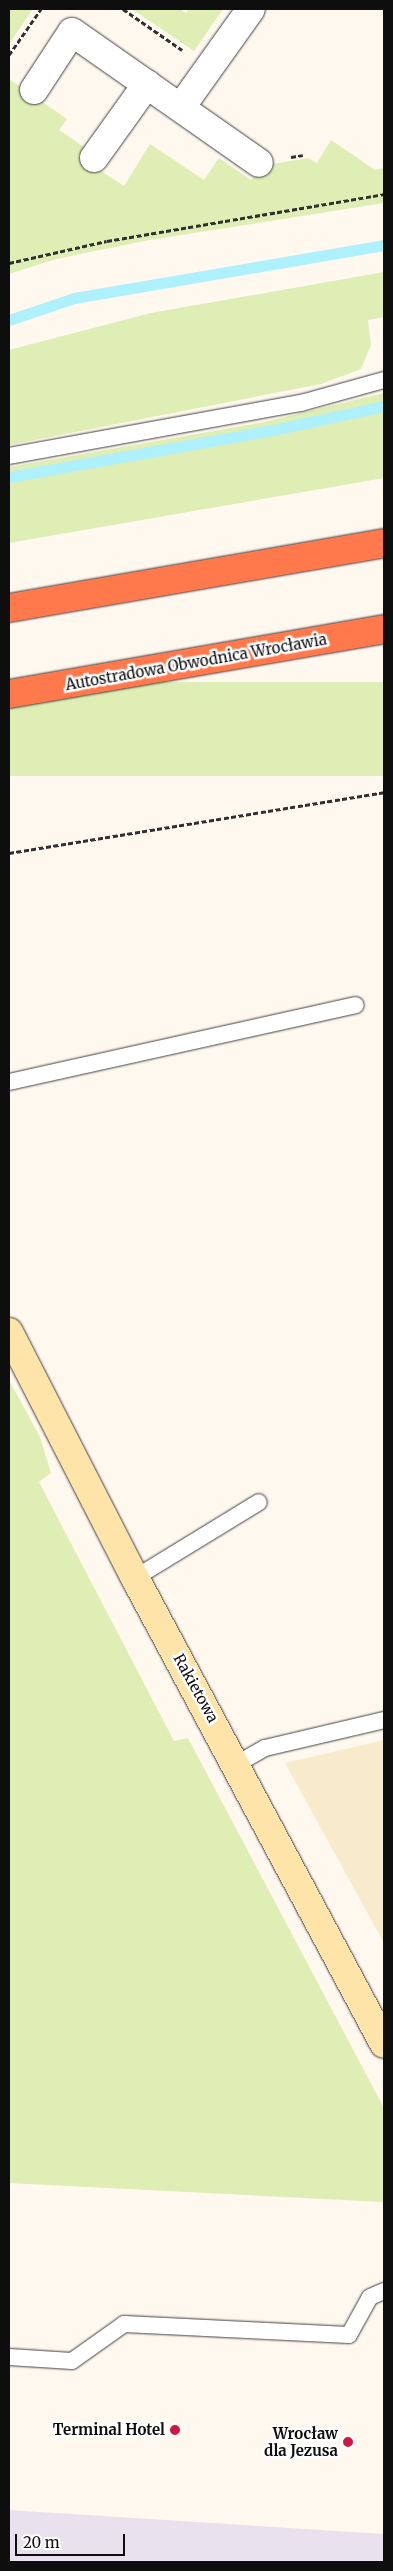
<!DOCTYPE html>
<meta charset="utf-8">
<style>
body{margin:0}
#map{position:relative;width:393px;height:2571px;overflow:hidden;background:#fff8ef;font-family:Merriweather,serif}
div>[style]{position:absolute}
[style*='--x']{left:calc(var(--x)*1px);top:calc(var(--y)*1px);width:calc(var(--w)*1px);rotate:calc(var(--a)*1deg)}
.industrial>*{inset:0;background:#eae1ee}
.farmland>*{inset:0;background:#f8ebcc}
.green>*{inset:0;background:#deeeb4;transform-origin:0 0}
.stream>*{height:11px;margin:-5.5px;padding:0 5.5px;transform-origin:5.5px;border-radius:5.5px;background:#aef0fc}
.path>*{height:3px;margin-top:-1.5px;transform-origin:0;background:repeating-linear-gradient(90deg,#303030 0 5px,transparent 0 7.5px)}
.roads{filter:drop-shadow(0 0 1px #414141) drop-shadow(0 0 1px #414141)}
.lane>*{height:16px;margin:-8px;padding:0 8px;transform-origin:8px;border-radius:8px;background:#fff}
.street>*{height:28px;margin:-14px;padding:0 14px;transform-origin:14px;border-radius:14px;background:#fff}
.secondary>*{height:28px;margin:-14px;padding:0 14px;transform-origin:14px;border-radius:14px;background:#ffe4aa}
.highway>*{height:28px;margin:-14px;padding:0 14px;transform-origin:14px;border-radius:14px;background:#ff794d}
.dots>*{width:14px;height:14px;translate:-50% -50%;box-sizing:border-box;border:2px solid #fff;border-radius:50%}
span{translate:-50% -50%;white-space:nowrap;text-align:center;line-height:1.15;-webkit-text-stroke:5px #fff;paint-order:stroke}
.street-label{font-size:15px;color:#0e0e0e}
.poi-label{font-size:15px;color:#0e0e0e;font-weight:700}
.right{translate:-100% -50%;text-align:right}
.frame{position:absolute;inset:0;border:10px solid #0e0e0e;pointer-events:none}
.scale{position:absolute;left:15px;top:2534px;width:110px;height:22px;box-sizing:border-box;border:2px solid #0e0e0e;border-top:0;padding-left:6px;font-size:15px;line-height:18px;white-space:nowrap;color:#0e0e0e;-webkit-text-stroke:4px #fff;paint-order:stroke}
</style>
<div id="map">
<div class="industrial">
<i style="clip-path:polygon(9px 2510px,384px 2534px,384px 2562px,9px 2562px)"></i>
</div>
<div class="farmland">
<i style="clip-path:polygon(384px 1740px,384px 1943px,285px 1763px)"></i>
</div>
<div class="green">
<i style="clip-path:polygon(9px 9px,33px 9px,9px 44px)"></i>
<i style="clip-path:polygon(132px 9px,180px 9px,186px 13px,189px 9px,223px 9px,194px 51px)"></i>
<i style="clip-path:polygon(9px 79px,67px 119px,59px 130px,84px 147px,78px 156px,124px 186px,150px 144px,204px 180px,219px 158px,251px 180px,261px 166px,308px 158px,317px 163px,331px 140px,375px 170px,384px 168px,384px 203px,149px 240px,56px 259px,9px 274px)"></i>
<i style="clip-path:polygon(384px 272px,384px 317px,368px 320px,371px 345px,361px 369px,321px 384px,9px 445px,9px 350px,151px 313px)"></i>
<i style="clip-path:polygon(384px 393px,384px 478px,9px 543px,9px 467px,264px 422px)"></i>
<i style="left:384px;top:682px;width:94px;height:381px;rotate:90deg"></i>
<i style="clip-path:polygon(9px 1380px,40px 1437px,51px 1473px,39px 1482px,174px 1741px,188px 1738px,384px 2108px,384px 2202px,9px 2183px)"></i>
</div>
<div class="stream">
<i style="--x:9;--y:320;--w:69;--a:-18.7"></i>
<i style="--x:74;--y:298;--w:314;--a:-9.7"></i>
<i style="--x:9;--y:477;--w:268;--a:-10.1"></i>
<i style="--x:273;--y:430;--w:114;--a:-12.2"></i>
</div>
<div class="path">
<i style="--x:123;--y:9;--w:72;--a:34.8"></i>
<i style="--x:9;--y:55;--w:56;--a:-55.2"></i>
<i style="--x:291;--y:157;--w:12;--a:-9"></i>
<i style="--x:9;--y:263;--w:100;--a:-12.7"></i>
<i style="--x:107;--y:241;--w:281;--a:-9.6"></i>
<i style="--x:9;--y:853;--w:380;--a:-9.2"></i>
</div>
<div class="roads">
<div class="lane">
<i style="--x:9;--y:456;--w:297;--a:-10.3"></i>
<i style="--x:301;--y:403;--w:86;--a:-15.5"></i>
<i style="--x:9;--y:1082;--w:355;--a:-12.5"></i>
<i style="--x:135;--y:1578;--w:145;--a:-31.5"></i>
<i style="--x:237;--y:1764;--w:32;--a:-30"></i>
<i style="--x:265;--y:1748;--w:122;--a:-13.2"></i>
<i style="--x:9;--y:2357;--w:63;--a:3.6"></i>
<i style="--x:72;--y:2361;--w:64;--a:-35.4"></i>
<i style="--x:124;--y:2324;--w:225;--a:2.8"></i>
<i style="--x:349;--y:2335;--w:43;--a:-61.1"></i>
<i style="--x:370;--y:2297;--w:15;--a:-23"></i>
</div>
<div class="street">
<i style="--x:34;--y:90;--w:69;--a:-56.8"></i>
<i style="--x:72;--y:32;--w:228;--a:35"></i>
<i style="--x:181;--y:107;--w:120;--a:-54.5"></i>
<i style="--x:94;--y:158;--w:91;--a:-54.4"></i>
</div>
<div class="secondary">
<i style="--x:9;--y:1332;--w:276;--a:62.9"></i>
<i style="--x:135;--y:1578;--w:528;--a:61.88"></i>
</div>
<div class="highway">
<i style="--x:9;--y:608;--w:381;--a:-9.8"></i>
<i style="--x:9;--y:694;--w:381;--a:-9.8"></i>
</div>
</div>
<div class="dots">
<i style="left:175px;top:2430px;background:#cd1746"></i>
<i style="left:348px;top:2442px;background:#cd1746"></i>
</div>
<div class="street-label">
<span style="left:196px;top:662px;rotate:-10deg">Autostradowa Obwodnica Wrocławia</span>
<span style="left:196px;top:1688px;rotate:61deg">Rakietowa</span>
</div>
<div class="poi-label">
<span class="right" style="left:165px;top:2430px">Terminal Hotel</span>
<span class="right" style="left:338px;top:2442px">Wrocław<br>dla Jezusa</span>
</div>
<div class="frame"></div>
<div class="scale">20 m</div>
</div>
